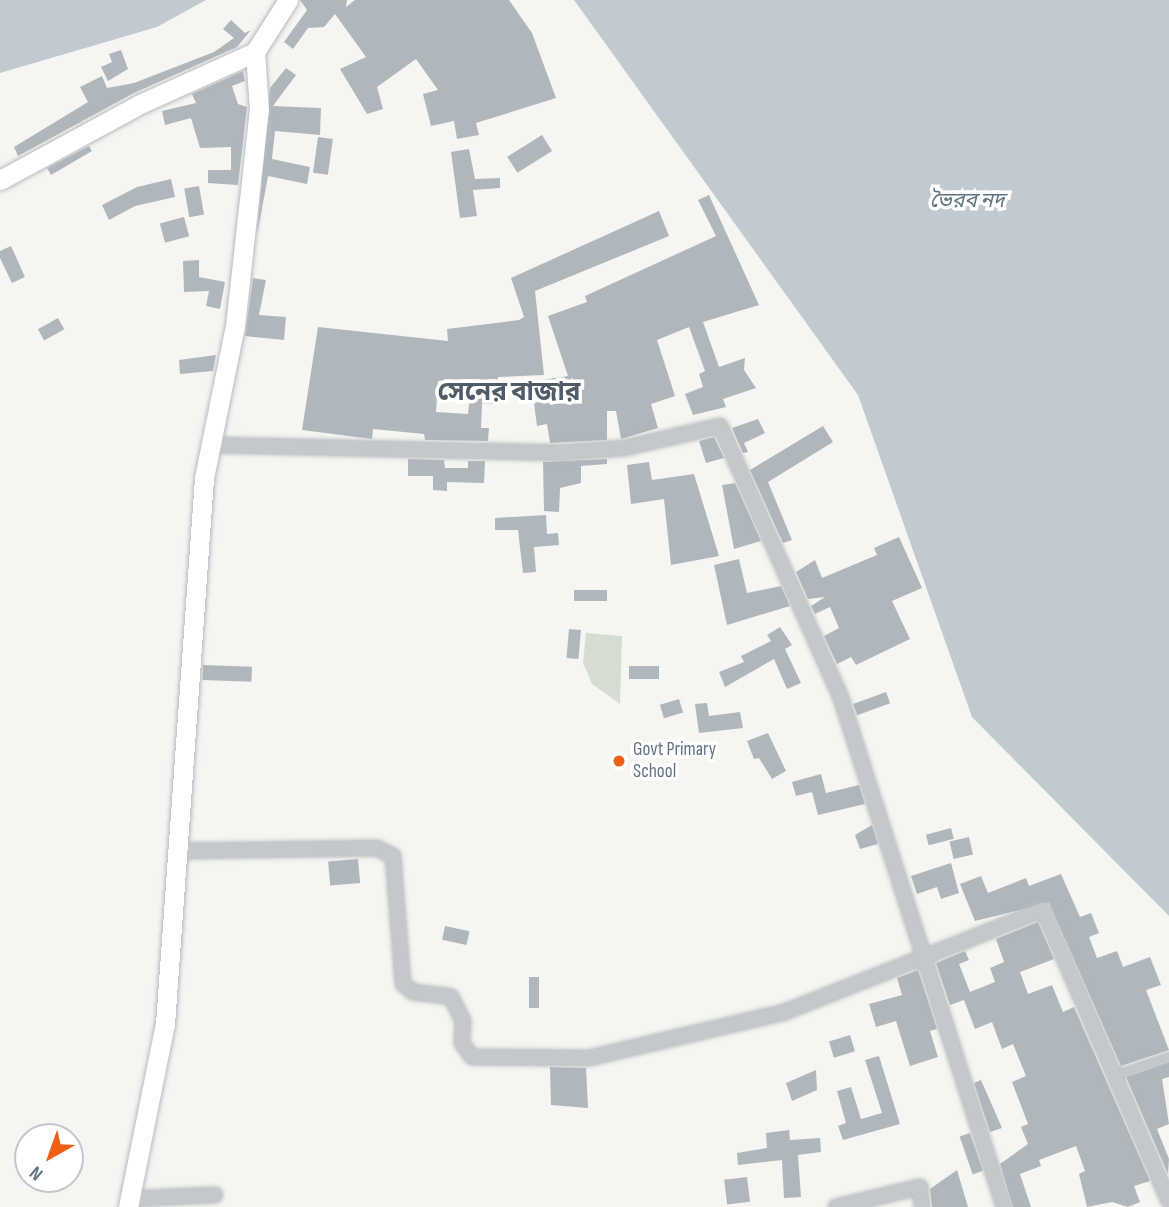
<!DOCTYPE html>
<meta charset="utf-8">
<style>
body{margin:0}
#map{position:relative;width:1169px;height:1207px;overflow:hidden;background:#f5f6f1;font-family:"Sofia Sans Condensed","Noto Sans Bengali",sans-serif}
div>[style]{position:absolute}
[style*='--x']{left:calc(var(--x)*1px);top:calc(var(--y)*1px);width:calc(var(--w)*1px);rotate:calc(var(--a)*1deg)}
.green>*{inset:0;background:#d5ddd2}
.water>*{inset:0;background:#c0cad0}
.building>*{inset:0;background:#afb6bc;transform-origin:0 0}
.roads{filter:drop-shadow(0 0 2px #b6bbc0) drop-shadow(0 0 2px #b6bbc0)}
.service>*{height:7px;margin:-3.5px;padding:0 3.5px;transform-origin:3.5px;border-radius:3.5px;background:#c4c8cb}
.minor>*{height:14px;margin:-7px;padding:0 7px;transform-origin:7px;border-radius:7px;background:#c4c8cb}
.secondary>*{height:19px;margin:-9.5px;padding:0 9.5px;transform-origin:9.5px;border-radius:9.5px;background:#fff}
.dots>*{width:19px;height:19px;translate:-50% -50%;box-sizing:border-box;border:4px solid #fff;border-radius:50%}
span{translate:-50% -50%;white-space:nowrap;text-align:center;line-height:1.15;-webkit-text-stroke:7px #fff;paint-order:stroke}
.poi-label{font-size:19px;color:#627285}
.left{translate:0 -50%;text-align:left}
.water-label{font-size:21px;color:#5e7482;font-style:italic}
.district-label{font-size:26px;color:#515c69;font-weight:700}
.north{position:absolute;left:14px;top:1123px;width:70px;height:70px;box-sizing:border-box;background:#fff;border:2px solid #c0c7ce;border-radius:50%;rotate:220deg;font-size:19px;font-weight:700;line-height:28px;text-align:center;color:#627285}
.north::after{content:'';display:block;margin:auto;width:24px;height:32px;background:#ef5f18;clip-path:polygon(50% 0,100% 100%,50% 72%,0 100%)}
</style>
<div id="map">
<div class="green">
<i style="clip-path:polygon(586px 633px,622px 636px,620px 704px,592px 684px,583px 663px)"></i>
</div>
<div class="water">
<i style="clip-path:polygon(0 0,206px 0,157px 27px,0 73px)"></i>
<i style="clip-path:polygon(574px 0,1169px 0,1169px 916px,972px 717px,858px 395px)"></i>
</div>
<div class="building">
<i style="clip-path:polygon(300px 0,347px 0,346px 7px,355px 0,509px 0,532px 33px,556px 98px,476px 123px,479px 135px,457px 139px,454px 121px,431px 126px,423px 94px,438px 90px,416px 59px,377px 87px,383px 109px,367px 114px,340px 69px,366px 57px,335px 14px,324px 27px,308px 28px,293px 49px,284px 42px,307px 10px)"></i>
<i style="clip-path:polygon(231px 20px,245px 33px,251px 30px,237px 47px,134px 93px,18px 156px,14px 147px,88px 102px,80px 87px,102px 76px,107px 88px,134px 83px,214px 52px,234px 38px,223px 29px)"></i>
<i style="clip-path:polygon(121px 50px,128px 69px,108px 81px,101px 67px,112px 62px,109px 54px)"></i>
<i style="clip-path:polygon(286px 68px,296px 75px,273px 106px,321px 108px,320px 135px,275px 131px,272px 159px,310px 167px,307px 184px,268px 176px,257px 235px,270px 88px)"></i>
<i style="clip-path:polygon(243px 71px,245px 81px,232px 86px,238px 104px,247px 107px,238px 185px,208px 183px,208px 170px,231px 170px,231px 147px,200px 148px,191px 118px,165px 125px,162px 111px,196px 103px,192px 94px)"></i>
<i style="left:542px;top:135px;width:19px;height:41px;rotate:58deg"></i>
<i style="left:318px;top:137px;width:15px;height:36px;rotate:8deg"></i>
<i style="clip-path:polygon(89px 146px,92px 151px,51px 175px,47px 168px)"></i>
<i style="clip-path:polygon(469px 149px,475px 179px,500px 178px,500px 188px,473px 190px,477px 216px,460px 218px,451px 152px)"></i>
<i style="clip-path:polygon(171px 179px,175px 197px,135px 206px,109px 220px,102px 205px,137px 187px)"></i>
<i style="left:199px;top:186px;width:29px;height:15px;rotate:80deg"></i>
<i style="clip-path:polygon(709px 195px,759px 305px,703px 322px,719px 367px,745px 358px,744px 370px,756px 388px,723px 399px,726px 407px,693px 415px,685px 394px,703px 387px,699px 374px,705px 371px,689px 327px,657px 340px,675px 396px,651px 404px,658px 428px,621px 439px,616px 411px,607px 411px,607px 440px,550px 443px,547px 424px,537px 426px,534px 403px,544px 401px,541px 380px,568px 376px,548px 316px,587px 302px,585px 296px,716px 236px,698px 200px)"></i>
<i style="clip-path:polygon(evenodd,659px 211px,669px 236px,535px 291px,544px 375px,498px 377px,497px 404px,482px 404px,481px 428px,489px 428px,488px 441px,425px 440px,424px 434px,373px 429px,372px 439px,302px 430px,318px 327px,448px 341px,447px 329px,519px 320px,524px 317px,511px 278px,659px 211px,472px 379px,468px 414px,436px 412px,438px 381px,472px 379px)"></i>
<i style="left:184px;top:217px;width:20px;height:25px;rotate:75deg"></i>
<i style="clip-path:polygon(11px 246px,25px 277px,12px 283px,0 258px,0 251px)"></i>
<i style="clip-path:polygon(199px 260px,199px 277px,225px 282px,220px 309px,206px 306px,209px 291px,184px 292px,183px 261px)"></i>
<i style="clip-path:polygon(253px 278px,266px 280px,259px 315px,286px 317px,284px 340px,245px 336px)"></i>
<i style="left:58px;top:318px;width:13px;height:23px;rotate:61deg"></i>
<i style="clip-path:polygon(216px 355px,213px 371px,180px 374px,179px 360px)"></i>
<i style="clip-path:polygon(758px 419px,765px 433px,744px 443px,748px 452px,743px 453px,732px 428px)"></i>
<i style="clip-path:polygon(823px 426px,833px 442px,768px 482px,792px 540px,783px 543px,750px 470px)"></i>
<i style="clip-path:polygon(714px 437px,724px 458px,706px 463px,699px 441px)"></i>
<i style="clip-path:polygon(408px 459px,444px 460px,445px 468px,468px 468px,468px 461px,485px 461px,484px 483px,447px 482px,447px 491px,433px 490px,433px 476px,408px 476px)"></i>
<i style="clip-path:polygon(607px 459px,607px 464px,581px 466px,581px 483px,560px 488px,559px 512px,544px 511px,543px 462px)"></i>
<i style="clip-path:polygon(649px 462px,652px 480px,694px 474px,719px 556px,671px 565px,664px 499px,631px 504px,627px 465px)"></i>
<i style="clip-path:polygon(735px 483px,761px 541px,734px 549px,722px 485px)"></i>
<i style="clip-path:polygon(546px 515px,547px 534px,558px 533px,559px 545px,534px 547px,536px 572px,523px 573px,518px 530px,495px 530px,495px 518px)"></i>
<i style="clip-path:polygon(899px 537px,922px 588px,892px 601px,910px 639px,856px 665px,851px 657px,837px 664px,824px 636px,839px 628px,830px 607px,815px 614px,811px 606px,825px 597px,808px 599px,796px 572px,815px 560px,822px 578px,877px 555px,874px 548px)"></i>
<i style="clip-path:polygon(739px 559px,747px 593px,781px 586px,790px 606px,727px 625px,714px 565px)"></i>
<i style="left:607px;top:590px;width:11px;height:33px;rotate:90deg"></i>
<i style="clip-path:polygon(780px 627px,792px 645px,785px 649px,801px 683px,787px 689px,774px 659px,725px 687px,719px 672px,744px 662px,741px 656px,771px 641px,767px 635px)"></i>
<i style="left:569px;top:629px;width:12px;height:29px;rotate:5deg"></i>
<i style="left:203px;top:665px;width:49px;height:15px;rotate:2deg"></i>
<i style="left:659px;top:666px;width:13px;height:30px;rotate:90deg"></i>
<i style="left:886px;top:692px;width:12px;height:35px;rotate:70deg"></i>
<i style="left:679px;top:699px;width:14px;height:20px;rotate:73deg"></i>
<i style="clip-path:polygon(707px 703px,709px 716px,740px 712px,743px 728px,699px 733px,695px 704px)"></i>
<i style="clip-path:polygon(768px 733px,786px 771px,772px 779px,759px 758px,754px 759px,747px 741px)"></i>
<i style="clip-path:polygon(821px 774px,826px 793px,859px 785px,865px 804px,818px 815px,812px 792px,796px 796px,792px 782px)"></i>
<i style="clip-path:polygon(872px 825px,878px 844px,860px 849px,855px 835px)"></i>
<i style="left:951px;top:828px;width:11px;height:26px;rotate:75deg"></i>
<i style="left:969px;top:837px;width:18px;height:20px;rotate:77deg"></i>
<i style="left:358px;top:859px;width:24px;height:30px;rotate:85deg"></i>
<i style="clip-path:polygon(951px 863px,959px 893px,941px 899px,937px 887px,917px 894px,911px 876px)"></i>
<i style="clip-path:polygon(1061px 874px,1080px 917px,1091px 913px,1099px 933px,1089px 937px,1097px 958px,1117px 951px,1123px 967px,1150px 957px,1161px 985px,1146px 990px,1169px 1050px,1121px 1066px,1049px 903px,975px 921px,960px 884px,981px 876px,988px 893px,1026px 878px,1029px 886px)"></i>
<i style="clip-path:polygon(1038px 922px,1054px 959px,1020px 972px,1028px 994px,1052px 985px,1063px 1012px,1074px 1007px,1150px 1181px,1134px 1186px,1140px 1202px,1128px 1207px,1112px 1202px,1087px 1207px,1079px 1174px,1085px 1171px,1076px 1146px,1039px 1160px,1041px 1166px,1020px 1174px,1031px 1207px,1013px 1207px,1000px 1164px,1028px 1144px,1021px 1127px,1028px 1124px,1012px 1082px,1026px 1076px,1013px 1044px,1002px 1049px,992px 1022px,975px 1029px,964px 1000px,950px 1005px,936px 963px,965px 951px,969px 960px,959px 964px,970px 992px,995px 982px,990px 968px,1004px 962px,996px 939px)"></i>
<i style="left:445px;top:926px;width:25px;height:14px;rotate:12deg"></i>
<i style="clip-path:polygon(918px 970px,937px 1029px,930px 1031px,938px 1057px,910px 1066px,896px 1021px,876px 1027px,869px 1004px,902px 995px,897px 978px)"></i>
<i style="left:529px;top:977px;width:10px;height:31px"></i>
<i style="left:850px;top:1035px;width:17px;height:22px;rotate:73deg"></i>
<i style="clip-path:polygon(879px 1056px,900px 1124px,843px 1140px,838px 1126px,846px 1123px,837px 1091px,851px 1087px,861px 1119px,882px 1113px,865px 1060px)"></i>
<i style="clip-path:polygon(1169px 1062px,1169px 1077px,1162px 1079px,1169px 1124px,1157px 1129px,1169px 1159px,1168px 1174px,1126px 1077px)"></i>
<i style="clip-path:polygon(550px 1067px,586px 1068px,588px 1108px,551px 1105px)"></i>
<i style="clip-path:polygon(816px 1070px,817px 1090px,792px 1101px,786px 1083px)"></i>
<i style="clip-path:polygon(981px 1080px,1002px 1128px,990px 1132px,974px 1083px)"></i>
<i style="clip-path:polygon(789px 1130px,790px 1140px,820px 1138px,821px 1152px,798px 1155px,801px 1197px,784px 1198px,782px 1160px,738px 1165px,737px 1153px,767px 1148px,766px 1133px)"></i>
<i style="left:970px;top:1133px;width:40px;height:11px;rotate:71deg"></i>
<i style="clip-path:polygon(957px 1170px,968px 1207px,932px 1207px,930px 1189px)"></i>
<i style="left:747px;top:1177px;width:25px;height:23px;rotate:83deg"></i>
</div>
<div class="roads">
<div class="service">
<i style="--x:1117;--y:1074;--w:55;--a:-19.1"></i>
</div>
<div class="minor">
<i style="--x:211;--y:445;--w:345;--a:1.3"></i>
<i style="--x:556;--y:453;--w:68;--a:-4.2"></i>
<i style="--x:624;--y:448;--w:98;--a:-12.9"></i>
<i style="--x:720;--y:426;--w:295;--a:66"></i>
<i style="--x:840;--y:695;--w:538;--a:72.24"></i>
<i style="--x:180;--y:851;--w:197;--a:-0.9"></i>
<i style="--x:377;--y:848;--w:18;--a:27"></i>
<i style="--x:393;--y:856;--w:128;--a:85.5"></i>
<i style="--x:403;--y:984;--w:13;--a:39"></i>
<i style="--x:413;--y:992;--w:38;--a:7"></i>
<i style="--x:451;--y:997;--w:27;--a:63"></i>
<i style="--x:463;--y:1021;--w:22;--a:93"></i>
<i style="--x:462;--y:1043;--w:17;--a:54"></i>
<i style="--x:472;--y:1057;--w:117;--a:0.5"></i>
<i style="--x:589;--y:1058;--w:201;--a:-13.2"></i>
<i style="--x:785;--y:1012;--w:277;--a:-21.6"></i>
<i style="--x:1043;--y:910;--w:317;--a:66.6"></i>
<i style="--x:129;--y:1199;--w:86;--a:-2.7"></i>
<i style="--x:836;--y:1207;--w:86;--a:-13.4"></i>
<i style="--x:920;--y:1187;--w:20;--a:84"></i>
</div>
<div class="secondary">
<i style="--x:0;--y:180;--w:159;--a:-28.5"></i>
<i style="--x:140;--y:104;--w:126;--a:-24.3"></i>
<i style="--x:128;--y:1207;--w:187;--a:-78.6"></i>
<i style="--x:165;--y:1024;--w:547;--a:-85.91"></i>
<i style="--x:204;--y:478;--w:155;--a:-78.5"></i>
<i style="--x:235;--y:326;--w:217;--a:-83.7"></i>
<i style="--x:259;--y:110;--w:58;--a:-93.9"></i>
<i style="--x:255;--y:52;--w:62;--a:-57.6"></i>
</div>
</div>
<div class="dots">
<i style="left:619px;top:761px;background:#ef5f18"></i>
</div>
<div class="poi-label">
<span class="left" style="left:633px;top:761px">Govt Primary<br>School</span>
</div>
<div class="water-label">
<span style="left:967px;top:201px">ভৈরব নদ</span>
</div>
<div class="district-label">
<span style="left:509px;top:393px">সেনের বাজার</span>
</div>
<div class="north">N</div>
</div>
